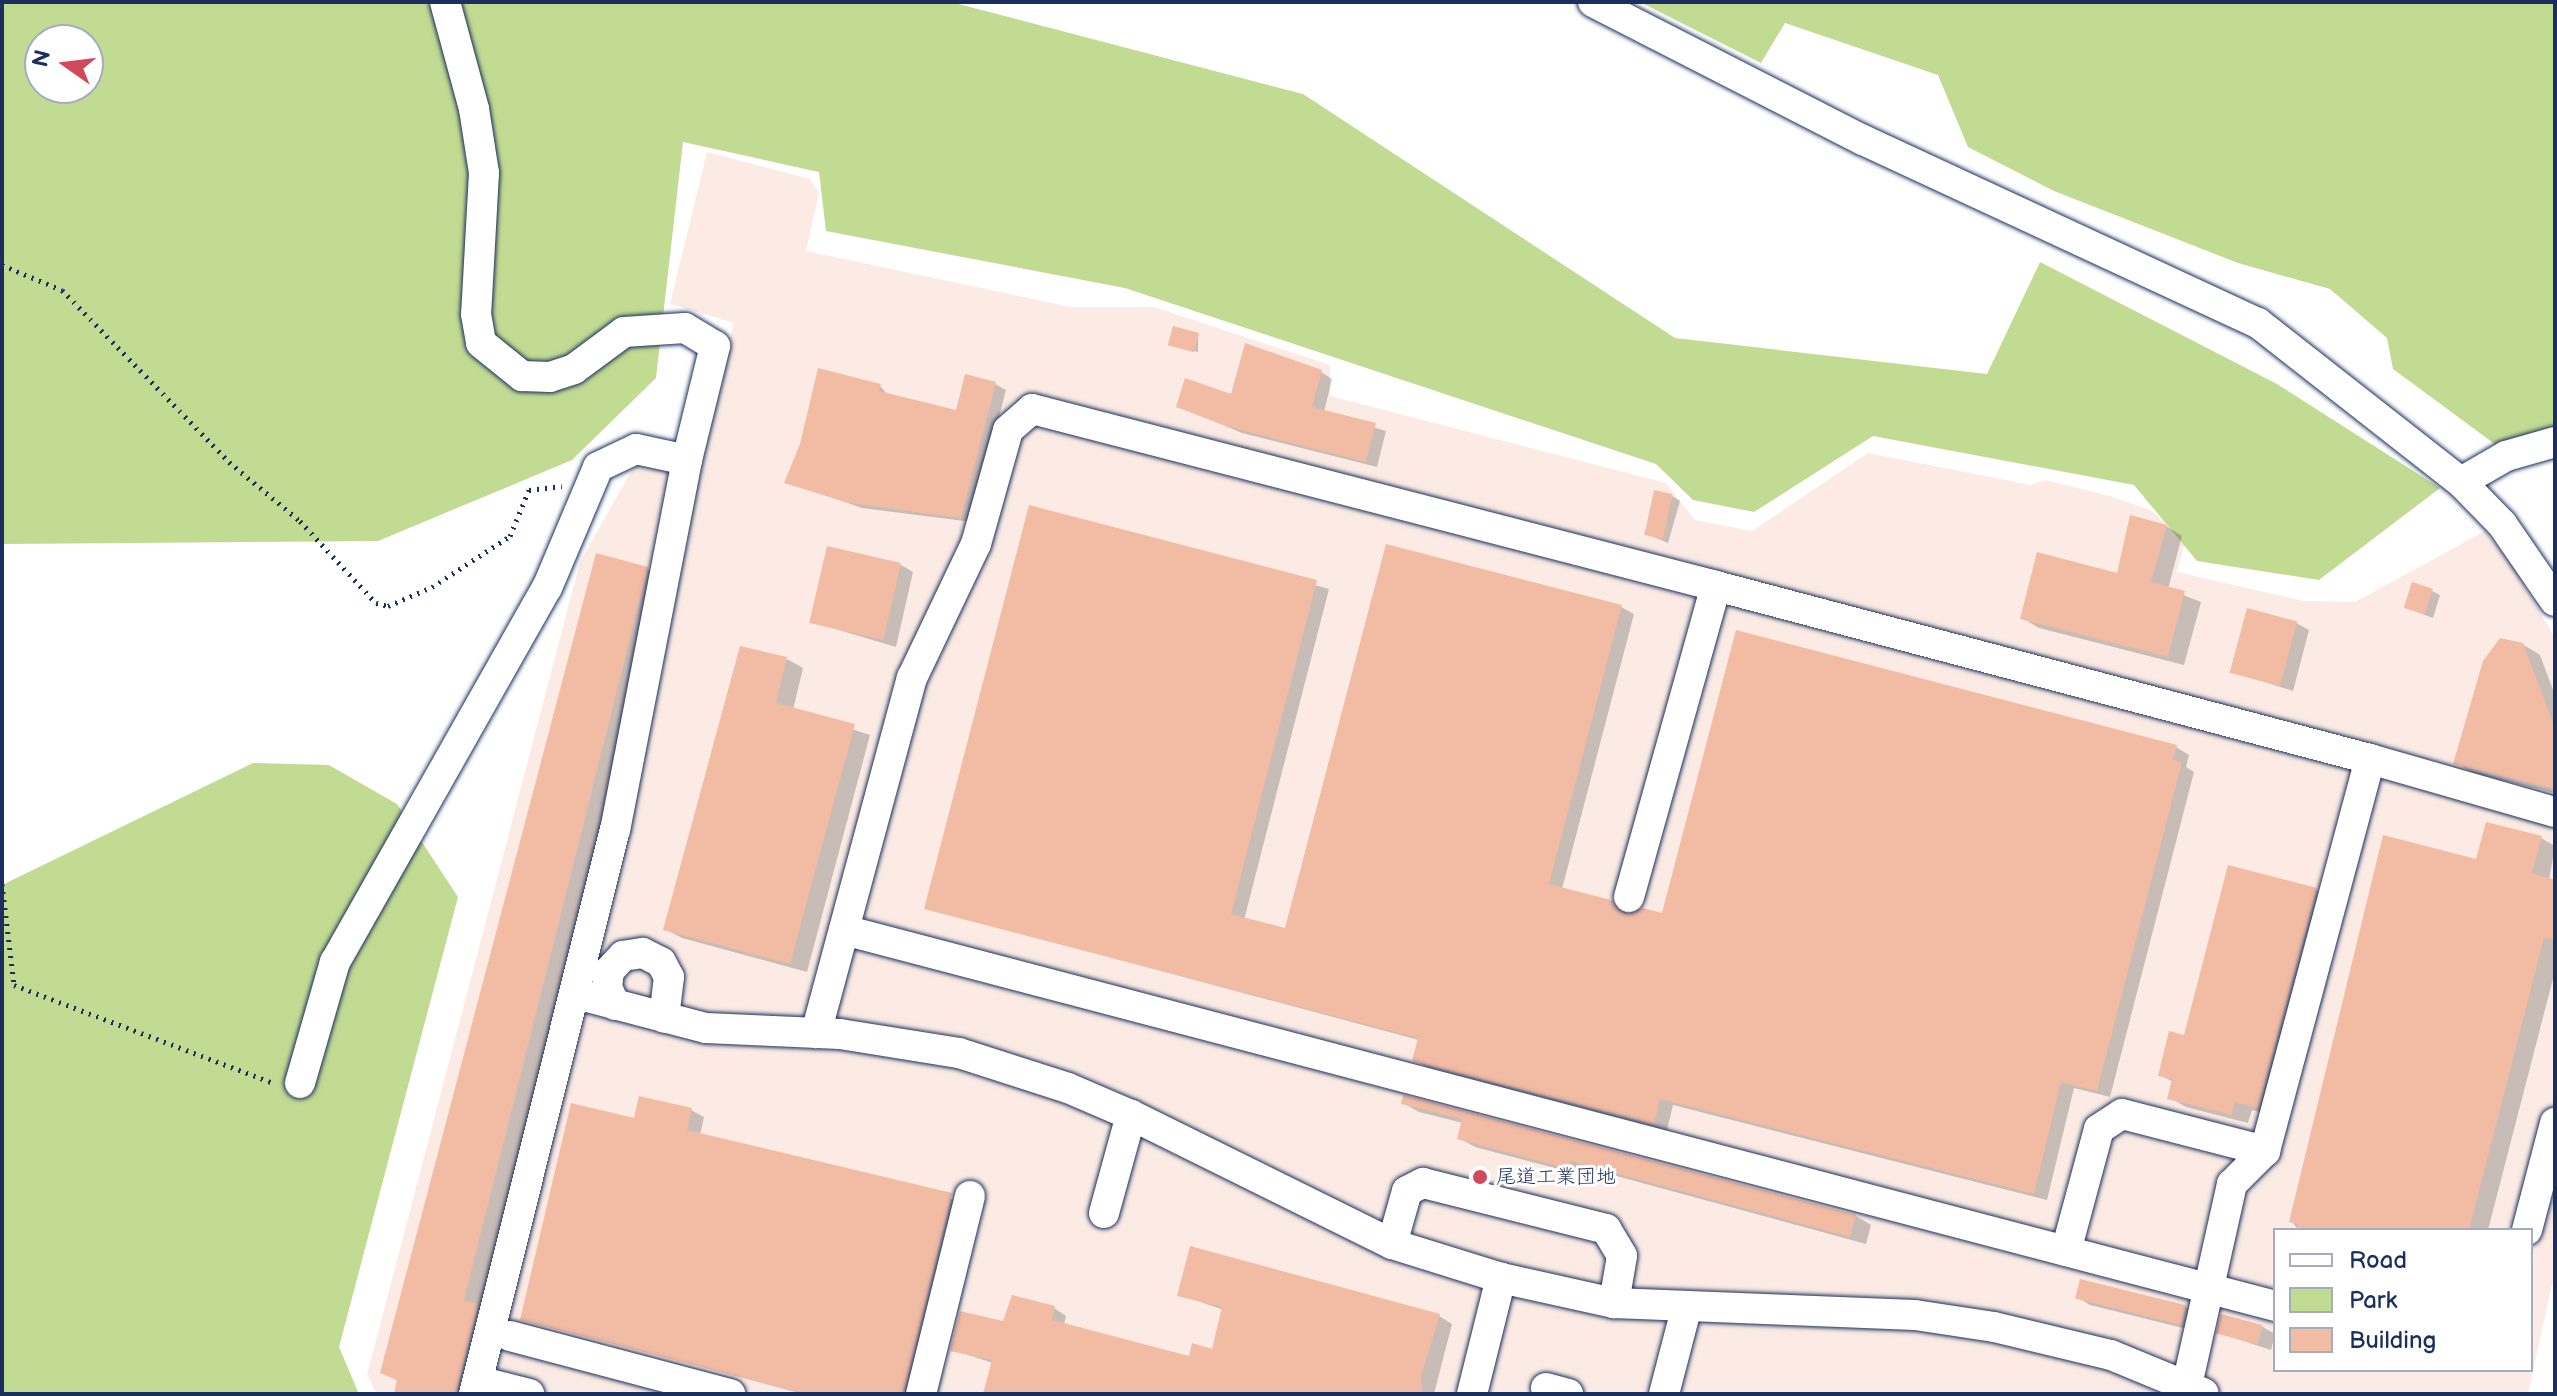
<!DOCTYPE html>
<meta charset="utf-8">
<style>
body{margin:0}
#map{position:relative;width:2557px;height:1396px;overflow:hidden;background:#fff;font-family:"Balsamiq Sans","Klee One",sans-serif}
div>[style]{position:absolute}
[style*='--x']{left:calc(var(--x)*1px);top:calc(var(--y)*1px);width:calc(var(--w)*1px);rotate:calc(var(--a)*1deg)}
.built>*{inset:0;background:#fbebe4}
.green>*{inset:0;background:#c2db92}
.shadow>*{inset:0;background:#0003}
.building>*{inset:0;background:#f1bba4;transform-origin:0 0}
.path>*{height:5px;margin-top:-2.5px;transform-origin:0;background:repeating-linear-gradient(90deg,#1b2f5e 0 2px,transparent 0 8px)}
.roads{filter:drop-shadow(0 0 2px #1b2f5e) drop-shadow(0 0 2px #1b2f5e)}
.minor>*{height:30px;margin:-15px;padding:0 15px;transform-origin:15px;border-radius:15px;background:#fff}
.dots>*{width:22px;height:22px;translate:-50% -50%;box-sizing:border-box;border:4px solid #fff;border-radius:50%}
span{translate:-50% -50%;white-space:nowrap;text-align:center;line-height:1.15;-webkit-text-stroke:6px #fff;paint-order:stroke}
.poi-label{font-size:20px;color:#1b2f5e}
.left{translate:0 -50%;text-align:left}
.frame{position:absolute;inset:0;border:4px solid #1b2f5e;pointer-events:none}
.legend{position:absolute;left:2273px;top:1228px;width:260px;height:144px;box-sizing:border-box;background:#fff;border:2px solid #a4acbf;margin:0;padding:10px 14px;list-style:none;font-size:24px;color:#1b2f5e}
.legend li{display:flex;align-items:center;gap:16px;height:40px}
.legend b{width:40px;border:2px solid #a4acbf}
.north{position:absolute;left:24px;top:24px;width:80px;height:80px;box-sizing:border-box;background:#fff;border:2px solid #a4acbf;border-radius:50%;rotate:284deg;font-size:22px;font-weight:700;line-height:32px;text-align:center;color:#1b2f5e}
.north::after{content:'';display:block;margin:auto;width:28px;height:36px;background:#d1495b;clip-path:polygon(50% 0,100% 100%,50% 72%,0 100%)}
</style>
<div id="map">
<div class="built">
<i style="clip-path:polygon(evenodd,707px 152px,810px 179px,819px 193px,806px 251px,1071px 307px,1154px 307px,1330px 365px,1330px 396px,1666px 483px,1695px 520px,1752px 531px,1868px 453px,2031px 485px,2045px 480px,2110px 496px,2152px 511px,2185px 542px,2177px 572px,2303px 601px,2355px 602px,2485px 531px,2512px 565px,2555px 638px,2555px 1271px,2528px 1394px,377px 1394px,367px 1375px,580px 562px,637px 461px,700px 454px,734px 323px,670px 304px,707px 152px,2275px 1230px,2531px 1230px,2531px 1370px,2275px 1370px,2275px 1230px)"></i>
</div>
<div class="green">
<i style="clip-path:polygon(evenodd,2px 2px,951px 2px,1303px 94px,1675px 338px,1987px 374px,2040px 262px,2277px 384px,2440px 488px,2319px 580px,2197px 561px,2134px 485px,1873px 436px,1754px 512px,1693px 500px,1656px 464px,1125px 288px,826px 231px,819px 172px,683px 142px,656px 378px,572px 460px,378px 541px,2px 544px,2px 2px,40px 40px,88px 40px,88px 88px,40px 88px,40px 40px)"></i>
<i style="clip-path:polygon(1640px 2px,2555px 2px,2555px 432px,2496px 445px,2393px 369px,2387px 338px,2330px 289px,2238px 263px,2054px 191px,1968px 147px,1938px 75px,1785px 23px,1761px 63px)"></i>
<i style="clip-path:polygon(253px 763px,329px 765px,397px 804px,458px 897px,339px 1347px,359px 1394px,2px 1394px,2px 885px)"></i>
</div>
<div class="shadow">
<i style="clip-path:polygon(1198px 334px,1198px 352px,1174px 346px)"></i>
<i style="clip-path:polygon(1321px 372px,1332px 379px,1324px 412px,1386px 431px,1377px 467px,1242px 433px,1178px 406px)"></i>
<i style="clip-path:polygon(995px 384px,1006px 390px,972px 522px,862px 508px,787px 482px,880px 386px,889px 396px,957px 412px)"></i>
<i style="clip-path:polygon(1672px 496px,1680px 501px,1668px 543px,1644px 533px)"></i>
<i style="clip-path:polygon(1030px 508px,1329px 589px,1244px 920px,1287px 931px,1621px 607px,1634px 614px,1562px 889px,1611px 901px,1629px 915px,1664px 915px,2176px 747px,2189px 755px,2186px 767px,2194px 772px,2110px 1097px,2074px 1088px,2047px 1200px,1673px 1105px,1667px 1130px,1427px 1067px,1414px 1060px,1419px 1040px,926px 908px)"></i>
<i style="clip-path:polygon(2166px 526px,2182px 536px,2168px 589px,2201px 602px,2184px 665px,2039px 628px,2022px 618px,2118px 576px)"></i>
<i style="clip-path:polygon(901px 565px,913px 572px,896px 647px,812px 622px)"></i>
<i style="clip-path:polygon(647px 569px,664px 578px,478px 1394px,396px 1394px,398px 1381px,382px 1372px)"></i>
<i style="clip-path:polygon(2432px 591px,2440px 595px,2433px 618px,2406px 608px)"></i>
<i style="clip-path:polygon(2296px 623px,2309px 630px,2293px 691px,2230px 671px)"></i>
<i style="clip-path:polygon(2522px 644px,2540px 655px,2555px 695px,2555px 793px,2473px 773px,2456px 763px)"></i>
<i style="clip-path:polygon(787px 659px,803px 668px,793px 710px,870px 735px,807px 972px,682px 938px,665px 929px)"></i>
<i style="clip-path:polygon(2541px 838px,2555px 846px,2549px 880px,2555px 882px,2555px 971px,2488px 1230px,2299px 1230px,2291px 1221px,2478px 862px)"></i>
<i style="clip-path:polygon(2316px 890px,2333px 900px,2275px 1116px,2252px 1110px,2248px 1123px,2186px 1107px,2170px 1098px,2173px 1082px,2160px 1075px,2185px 1037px)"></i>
<i style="clip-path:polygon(1404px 1098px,1856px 1216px,1871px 1225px,1866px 1244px,1587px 1168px,1585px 1176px,1475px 1147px,1459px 1138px,1463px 1123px,1419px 1112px,1403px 1103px)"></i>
<i style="clip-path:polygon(691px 1110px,704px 1117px,700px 1135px,964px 1202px,917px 1394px,803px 1394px,522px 1319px,636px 1120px)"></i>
<i style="clip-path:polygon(2081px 1281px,2186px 1307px,2198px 1315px,2195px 1331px,2090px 1305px,2077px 1297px)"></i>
<i style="clip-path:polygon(1180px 1295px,1439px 1316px,1452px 1324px,1434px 1394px,985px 1394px,993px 1363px,953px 1350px,1004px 1324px,1054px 1308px,1066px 1316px,1064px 1325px,1190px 1359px,1213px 1352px,1224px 1310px)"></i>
<i style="clip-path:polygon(2263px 1327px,2275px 1334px,2271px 1350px,2219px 1333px)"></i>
</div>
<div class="building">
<i style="left:1173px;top:326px;width:27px;height:20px;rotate:15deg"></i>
<i style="clip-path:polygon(1245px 343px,1322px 370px,1312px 407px,1376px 423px,1366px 462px,1229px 427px,1176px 407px,1185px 378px,1231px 394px)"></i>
<i style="clip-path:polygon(818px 368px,881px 384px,879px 391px,956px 410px,965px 374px,996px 382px,961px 518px,849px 503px,784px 483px,800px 444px)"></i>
<i style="left:1654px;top:490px;width:19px;height:46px;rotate:12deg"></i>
<i style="clip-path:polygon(1029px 505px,1317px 580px,1231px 914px,1285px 928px,1386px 544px,1622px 605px,1549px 884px,1611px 900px,1625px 914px,1643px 908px,1662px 913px,1736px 630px,2177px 745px,2173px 760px,2182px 762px,2097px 1091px,2061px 1082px,2034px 1194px,1660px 1099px,1654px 1124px,1412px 1061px,1418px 1038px,924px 909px)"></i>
<i style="clip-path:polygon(2130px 515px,2167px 525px,2151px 582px,2185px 591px,2168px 657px,2020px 619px,2037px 552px,2117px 573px)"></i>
<i style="left:827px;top:546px;width:76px;height:79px;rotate:13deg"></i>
<i style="clip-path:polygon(596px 553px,648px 567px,464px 1300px,478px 1304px,456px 1394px,394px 1394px,397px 1380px,380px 1373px)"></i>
<i style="left:2412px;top:582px;width:22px;height:27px;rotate:18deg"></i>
<i style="left:2247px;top:608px;width:52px;height:67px;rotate:15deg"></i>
<i style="clip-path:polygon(2500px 638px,2523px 643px,2555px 728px,2555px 789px,2453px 764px,2483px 661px)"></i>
<i style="clip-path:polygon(740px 646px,787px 657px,776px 703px,855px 724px,790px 964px,663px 930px)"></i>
<i style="clip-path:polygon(2486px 822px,2542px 836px,2532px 873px,2555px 880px,2555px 940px,2544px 938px,2469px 1230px,2296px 1230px,2298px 1224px,2289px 1222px,2383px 835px,2476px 859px)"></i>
<i style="clip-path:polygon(2228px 865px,2317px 888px,2258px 1108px,2235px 1102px,2232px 1115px,2167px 1099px,2172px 1079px,2158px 1076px,2169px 1031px,2184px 1035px)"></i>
<i style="clip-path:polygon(1403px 1095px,1856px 1215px,1850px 1237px,1571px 1161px,1569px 1169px,1457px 1139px,1462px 1119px,1401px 1104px)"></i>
<i style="clip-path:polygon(639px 1096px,692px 1108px,687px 1130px,952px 1193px,904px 1394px,807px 1394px,520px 1320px,571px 1103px,634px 1118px)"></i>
<i style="clip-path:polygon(1190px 1246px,1440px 1314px,1421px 1377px,1423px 1394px,983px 1394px,992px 1360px,950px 1351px,960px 1311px,1003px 1321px,1012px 1295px,1055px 1306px,1052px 1320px,1189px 1356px,1192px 1343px,1212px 1349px,1222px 1307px,1177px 1296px)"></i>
<i style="left:2080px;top:1279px;width:109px;height:20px;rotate:14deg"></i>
<i style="left:2221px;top:1314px;width:43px;height:20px;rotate:15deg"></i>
</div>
<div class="path">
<i style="--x:2;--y:265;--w:65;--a:22.6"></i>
<i style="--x:62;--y:290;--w:240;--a:45.8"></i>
<i style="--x:229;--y:462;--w:92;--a:39.7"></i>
<i style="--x:300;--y:521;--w:112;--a:47.2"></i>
<i style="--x:376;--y:603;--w:12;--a:14"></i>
<i style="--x:388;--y:606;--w:48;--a:-23.4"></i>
<i style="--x:432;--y:587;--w:93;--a:-33.2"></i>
<i style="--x:510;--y:536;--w:50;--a:-67.6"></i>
<i style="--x:529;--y:490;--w:33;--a:-7"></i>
<i style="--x:2;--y:884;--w:102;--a:83.2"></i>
<i style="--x:14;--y:985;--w:278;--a:20.7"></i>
</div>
<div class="roads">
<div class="minor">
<i style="--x:445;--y:2;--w:111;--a:74.8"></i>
<i style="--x:474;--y:109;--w:65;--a:81.1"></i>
<i style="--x:484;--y:173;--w:141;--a:93.2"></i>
<i style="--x:476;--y:314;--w:29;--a:80"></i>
<i style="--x:481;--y:343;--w:53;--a:38.8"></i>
<i style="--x:522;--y:376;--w:28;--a:2"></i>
<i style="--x:550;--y:377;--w:25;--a:-18"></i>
<i style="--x:574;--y:369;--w:62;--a:-36.5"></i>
<i style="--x:624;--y:332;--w:61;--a:-3.8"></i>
<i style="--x:685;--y:328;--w:35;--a:31"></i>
<i style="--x:715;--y:346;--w:117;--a:103.8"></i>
<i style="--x:687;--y:460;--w:376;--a:101"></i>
<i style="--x:615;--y:829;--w:582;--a:104.01"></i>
<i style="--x:1593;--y:2;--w:303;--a:27.1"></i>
<i style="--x:1863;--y:140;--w:435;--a:24.9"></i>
<i style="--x:2258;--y:323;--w:258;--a:38.1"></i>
<i style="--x:2461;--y:482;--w:59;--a:45.7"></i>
<i style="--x:2502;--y:524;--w:93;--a:55.5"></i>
<i style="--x:2461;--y:482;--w:52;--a:-30"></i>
<i style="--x:2506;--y:456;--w:51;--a:-15.9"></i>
<i style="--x:2370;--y:759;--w:192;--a:16"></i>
<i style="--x:1629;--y:897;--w:323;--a:-74.4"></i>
<i style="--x:844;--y:930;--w:1480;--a:14.72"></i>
<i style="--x:576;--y:994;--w:134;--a:14.7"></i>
<i style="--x:706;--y:1028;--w:134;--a:2.6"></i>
<i style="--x:840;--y:1034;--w:121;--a:9.1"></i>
<i style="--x:959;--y:1053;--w:114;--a:17.8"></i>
<i style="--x:1068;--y:1088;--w:69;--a:23.2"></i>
<i style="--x:1131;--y:1115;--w:291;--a:26.3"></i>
<i style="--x:1392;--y:1244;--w:114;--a:17.3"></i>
<i style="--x:1501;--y:1278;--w:116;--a:12.5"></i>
<i style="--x:1614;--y:1303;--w:301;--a:2.3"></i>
<i style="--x:1915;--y:1315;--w:80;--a:8.6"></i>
<i style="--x:1994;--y:1327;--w:120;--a:13.5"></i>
<i style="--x:2111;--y:1355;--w:100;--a:22.4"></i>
<i style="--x:615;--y:1005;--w:20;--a:-114"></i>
<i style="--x:607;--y:987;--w:16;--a:-83"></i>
<i style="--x:609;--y:971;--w:21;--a:-47"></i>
<i style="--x:623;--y:956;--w:20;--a:-9"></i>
<i style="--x:643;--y:953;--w:20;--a:27"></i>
<i style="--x:661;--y:962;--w:17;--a:62"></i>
<i style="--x:669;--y:977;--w:41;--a:97"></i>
<i style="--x:816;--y:1033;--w:368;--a:-74.9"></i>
<i style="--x:912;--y:678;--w:148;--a:-64.5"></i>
<i style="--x:976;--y:544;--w:118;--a:-74.3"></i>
<i style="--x:1008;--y:430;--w:32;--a:-41"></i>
<i style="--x:1032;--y:409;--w:707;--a:14.51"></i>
<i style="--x:1716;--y:586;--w:676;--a:14.82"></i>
<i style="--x:2370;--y:759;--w:406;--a:105"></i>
<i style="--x:2265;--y:1151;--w:47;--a:135"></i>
<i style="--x:2232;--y:1184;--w:215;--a:102.6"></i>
<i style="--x:300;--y:1083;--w:126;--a:-73.9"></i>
<i style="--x:335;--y:962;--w:430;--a:-60.5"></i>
<i style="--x:547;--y:588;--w:131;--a:-67.1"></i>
<i style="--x:598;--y:467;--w:42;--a:-25.3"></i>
<i style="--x:636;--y:449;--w:52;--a:12.2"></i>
<i style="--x:1104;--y:1213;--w:102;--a:-74.6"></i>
<i style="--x:2527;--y:1230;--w:111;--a:-75.3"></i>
<i style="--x:1392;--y:1244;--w:55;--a:-74.2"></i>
<i style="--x:1407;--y:1191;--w:18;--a:-27"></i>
<i style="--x:1423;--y:1183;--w:189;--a:14.1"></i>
<i style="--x:1606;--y:1229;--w:31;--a:59"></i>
<i style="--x:1622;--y:1256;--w:48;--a:99.7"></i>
<i style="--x:2066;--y:1251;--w:126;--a:-74.9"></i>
<i style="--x:2099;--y:1129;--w:27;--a:-33"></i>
<i style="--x:2122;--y:1114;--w:148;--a:14.5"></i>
<i style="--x:510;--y:1336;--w:228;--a:14.8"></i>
<i style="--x:478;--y:1381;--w:53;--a:14.3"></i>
<i style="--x:1546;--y:1388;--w:23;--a:15"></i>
<i style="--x:921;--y:1394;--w:204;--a:-76.1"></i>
<i style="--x:1472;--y:1394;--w:120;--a:-76"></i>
<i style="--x:1664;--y:1394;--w:91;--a:-75.4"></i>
</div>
</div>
<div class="dots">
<i style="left:1480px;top:1177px;background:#d1495b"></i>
</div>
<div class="poi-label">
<span class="left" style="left:1496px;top:1177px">尾道工業団地</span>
</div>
<div class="frame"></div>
<ul class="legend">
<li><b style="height:10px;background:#fff"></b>Road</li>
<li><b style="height:22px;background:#c2db92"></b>Park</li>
<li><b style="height:22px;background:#f1bba4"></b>Building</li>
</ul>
<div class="north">N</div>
</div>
